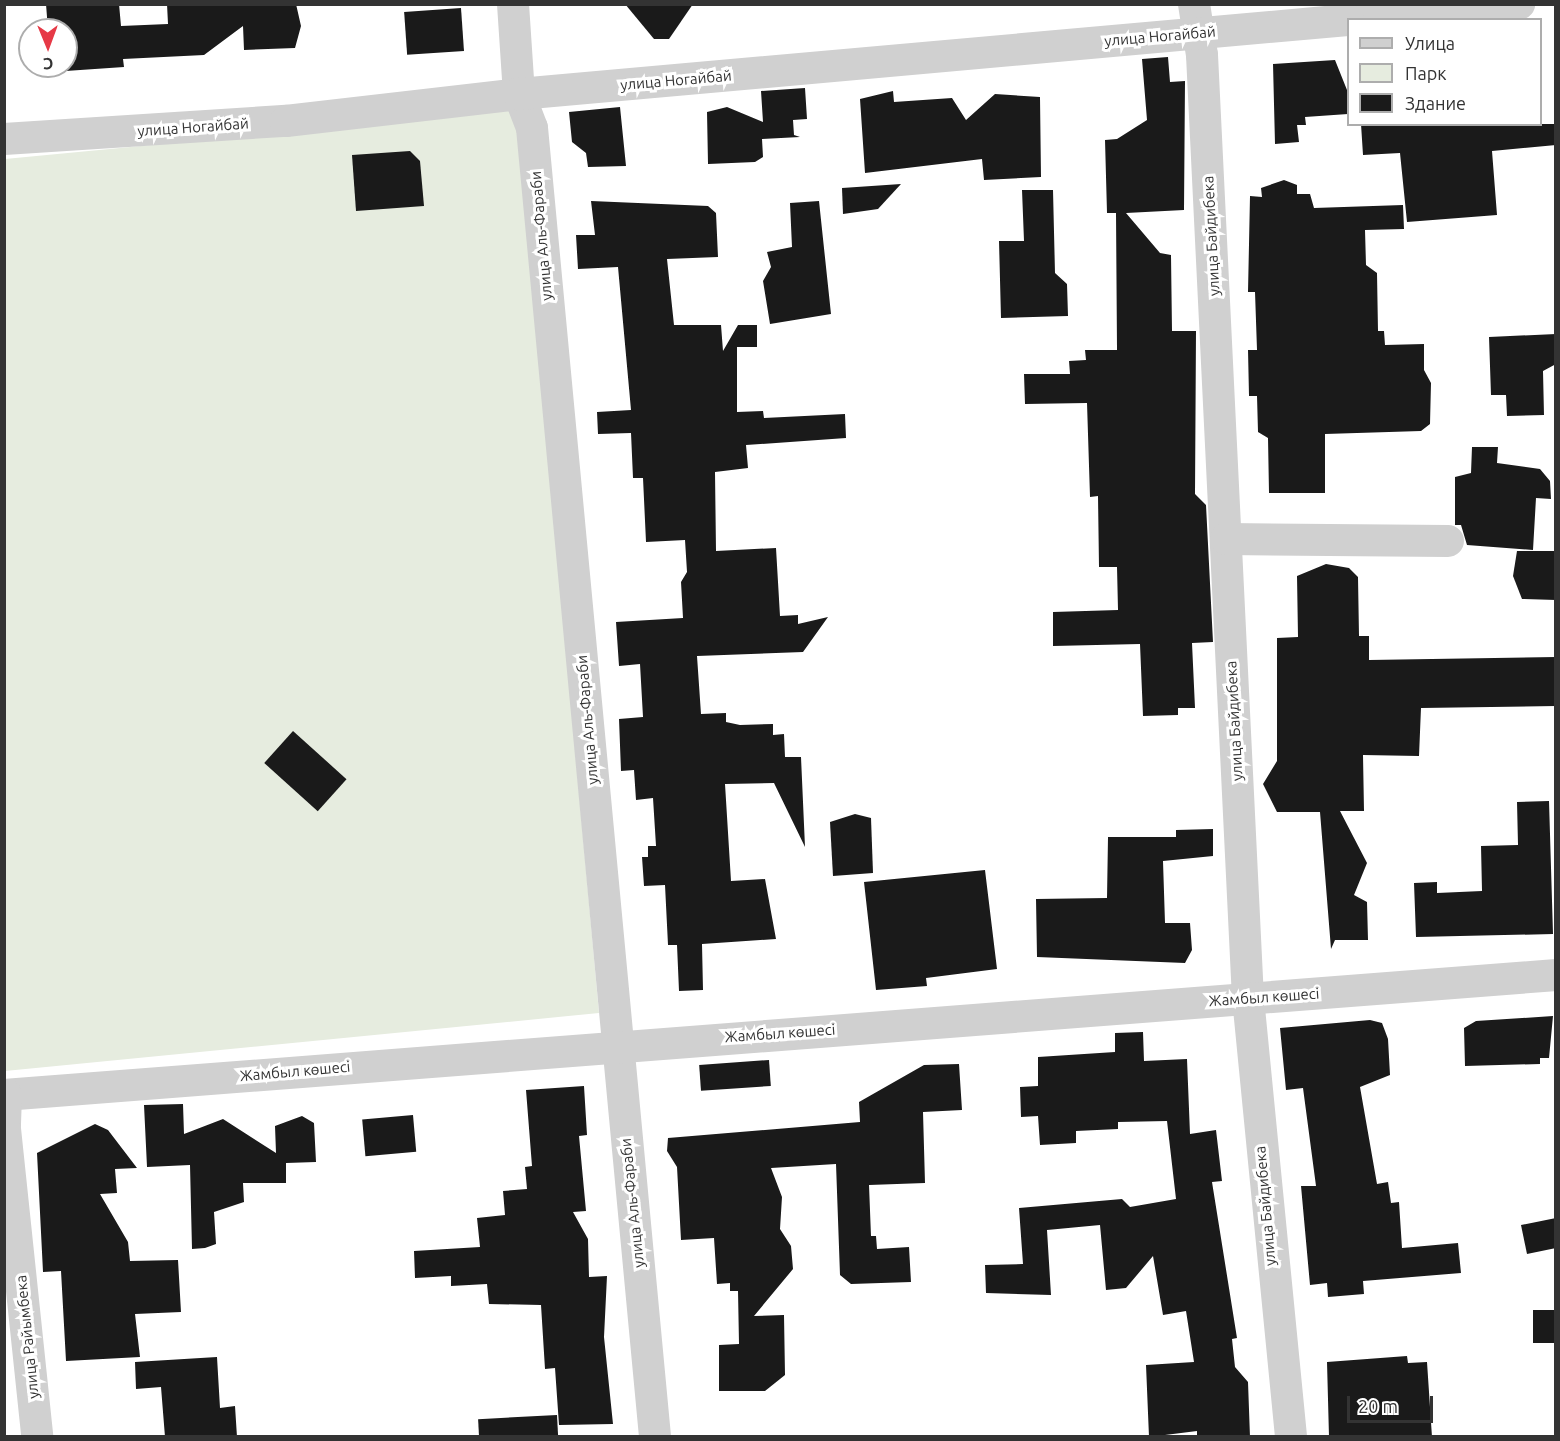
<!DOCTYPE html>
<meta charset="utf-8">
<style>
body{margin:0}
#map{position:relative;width:1560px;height:1441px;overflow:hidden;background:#fff;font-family:Ubuntu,sans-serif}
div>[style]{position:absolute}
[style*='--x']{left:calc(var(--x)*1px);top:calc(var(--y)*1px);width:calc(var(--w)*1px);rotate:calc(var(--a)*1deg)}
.green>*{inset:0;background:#e6ecdf}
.building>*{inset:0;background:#1a1a1a;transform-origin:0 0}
.street>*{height:32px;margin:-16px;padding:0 16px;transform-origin:16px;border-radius:16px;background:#d0d0d0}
span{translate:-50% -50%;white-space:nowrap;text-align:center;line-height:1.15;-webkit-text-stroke:6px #fff;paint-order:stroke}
.street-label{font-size:15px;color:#333}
.frame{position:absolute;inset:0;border:6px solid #333;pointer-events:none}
.legend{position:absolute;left:1347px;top:18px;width:195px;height:108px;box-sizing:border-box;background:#fff;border:2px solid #adadad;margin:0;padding:8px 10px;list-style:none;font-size:18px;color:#333}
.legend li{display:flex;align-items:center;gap:12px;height:30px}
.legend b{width:30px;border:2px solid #adadad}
.north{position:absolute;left:18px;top:18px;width:60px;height:60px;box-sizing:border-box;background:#fff;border:2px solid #adadad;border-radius:50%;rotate:179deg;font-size:16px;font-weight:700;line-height:24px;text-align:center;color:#333}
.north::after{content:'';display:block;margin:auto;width:21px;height:27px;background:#e63946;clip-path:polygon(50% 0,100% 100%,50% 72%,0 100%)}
.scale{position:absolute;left:1347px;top:1396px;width:86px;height:27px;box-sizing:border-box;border:3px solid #333;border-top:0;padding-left:8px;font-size:18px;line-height:21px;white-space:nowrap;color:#333;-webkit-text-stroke:4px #fff;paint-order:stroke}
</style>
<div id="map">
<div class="green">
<i style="clip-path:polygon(517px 110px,599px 1013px,5px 1071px,5px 159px)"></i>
</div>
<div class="building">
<i style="clip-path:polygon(46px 4px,119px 4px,121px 26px,168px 24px,167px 4px,296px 4px,301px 26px,295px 48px,244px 50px,243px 26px,204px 55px,123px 59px,124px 67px,51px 72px,51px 66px,66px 66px,66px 30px,48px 30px)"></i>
<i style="clip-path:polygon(625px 4px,693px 4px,669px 39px,654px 39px)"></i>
<i style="left:461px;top:8px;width:43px;height:57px;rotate:86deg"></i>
<i style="clip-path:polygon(1168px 57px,1170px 82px,1185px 81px,1184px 210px,1126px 213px,1160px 253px,1171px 255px,1172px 331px,1196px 331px,1195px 494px,1206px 505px,1213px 642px,1192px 643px,1195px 708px,1178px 708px,1178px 715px,1143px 716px,1140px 644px,1053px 646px,1053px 612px,1118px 610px,1117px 567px,1099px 567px,1098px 496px,1090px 497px,1087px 403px,1025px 404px,1024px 374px,1070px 374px,1069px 361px,1086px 360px,1085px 350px,1117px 350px,1116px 213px,1107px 213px,1105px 140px,1117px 139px,1147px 120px,1142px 59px)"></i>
<i style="clip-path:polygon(1335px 60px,1347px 90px,1348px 114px,1305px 117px,1306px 125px,1297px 125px,1299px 142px,1275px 144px,1273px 64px)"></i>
<i style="clip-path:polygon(805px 88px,807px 119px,793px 120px,794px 135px,800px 137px,762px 139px,763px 157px,755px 162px,708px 164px,707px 112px,727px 107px,763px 122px,761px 91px)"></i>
<i style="clip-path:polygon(893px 91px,894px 102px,952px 98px,966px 120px,995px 94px,1040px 97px,1041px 177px,984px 180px,982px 159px,865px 173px,860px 99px)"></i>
<i style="clip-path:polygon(620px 107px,626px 166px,588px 167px,586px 153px,572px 142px,569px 112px)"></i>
<i style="clip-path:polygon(1361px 124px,1556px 124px,1556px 145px,1492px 151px,1497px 215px,1407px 222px,1400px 153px,1363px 155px)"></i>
<i style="clip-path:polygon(410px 151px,420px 161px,424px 206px,356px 211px,352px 155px)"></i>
<i style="clip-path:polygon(1284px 180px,1297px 185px,1297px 194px,1310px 194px,1314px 208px,1403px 205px,1404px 229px,1365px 230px,1366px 265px,1377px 273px,1378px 331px,1384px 331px,1385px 345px,1424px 344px,1424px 370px,1431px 383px,1430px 424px,1421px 431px,1325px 434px,1325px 493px,1269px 493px,1268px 438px,1258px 432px,1257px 396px,1249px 396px,1248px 350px,1257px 350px,1255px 292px,1248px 292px,1250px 196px,1262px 197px,1261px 188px)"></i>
<i style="clip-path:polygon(901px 184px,878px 209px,843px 214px,842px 188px)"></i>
<i style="clip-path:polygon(1022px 190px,1053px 190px,1055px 273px,1067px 284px,1068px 316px,1001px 318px,999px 241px,1024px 241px)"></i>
<i style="clip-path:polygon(591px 201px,708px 206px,716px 213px,718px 257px,667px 259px,674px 325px,721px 325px,723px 351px,738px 325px,757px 325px,757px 347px,737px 347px,737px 412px,763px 411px,764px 418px,845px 414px,846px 438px,746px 445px,748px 468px,715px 472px,716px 551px,776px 548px,780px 616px,798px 615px,798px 624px,828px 617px,803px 652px,697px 656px,701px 714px,726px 713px,726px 722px,740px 725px,773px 724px,773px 735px,784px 734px,785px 757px,801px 757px,805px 847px,774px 783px,725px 784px,731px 881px,765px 879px,776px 939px,702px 944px,703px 990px,679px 991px,677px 945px,668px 945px,665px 885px,644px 886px,642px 857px,648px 857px,648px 846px,656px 846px,653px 798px,636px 800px,634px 770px,621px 771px,619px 719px,643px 717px,640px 664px,619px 666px,616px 622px,683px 618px,681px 582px,687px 572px,685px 540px,646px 542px,643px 478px,633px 478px,631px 433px,598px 434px,597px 412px,631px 410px,618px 267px,578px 269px,576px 235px,595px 235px)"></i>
<i style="clip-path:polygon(819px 201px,831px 314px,770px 324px,763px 281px,771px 267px,767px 252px,792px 247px,790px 203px)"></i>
<i style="clip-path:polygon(1556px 334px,1556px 364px,1543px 371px,1544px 415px,1507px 416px,1506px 395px,1491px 395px,1489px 337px)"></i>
<i style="clip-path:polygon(1472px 447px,1498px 447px,1497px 463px,1540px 469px,1550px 481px,1551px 499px,1536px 498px,1533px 550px,1467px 545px,1461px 525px,1455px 525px,1455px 477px,1471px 473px)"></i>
<i style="clip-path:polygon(1517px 551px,1556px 551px,1556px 600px,1522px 599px,1513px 576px)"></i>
<i style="clip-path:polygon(1326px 564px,1349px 568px,1358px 577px,1359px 636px,1369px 636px,1369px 660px,1556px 657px,1556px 706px,1421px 708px,1419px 756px,1363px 755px,1364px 811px,1340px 811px,1367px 863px,1354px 895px,1367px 902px,1368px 940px,1335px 940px,1331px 949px,1320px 812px,1277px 812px,1263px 784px,1277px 761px,1277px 638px,1298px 637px,1297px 576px)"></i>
<i style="left:293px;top:731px;width:72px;height:43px;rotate:42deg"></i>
<i style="clip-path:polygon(1549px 801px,1553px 934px,1416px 937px,1414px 883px,1437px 882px,1437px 893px,1482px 891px,1481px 846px,1518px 845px,1517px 802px)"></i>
<i style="clip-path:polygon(855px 814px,871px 818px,873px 873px,833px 876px,830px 822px)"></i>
<i style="clip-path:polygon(1213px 829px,1213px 856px,1163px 861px,1165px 923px,1190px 923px,1192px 950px,1185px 963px,1037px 957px,1036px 899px,1107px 898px,1108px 837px,1176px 837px,1176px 830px)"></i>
<i style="clip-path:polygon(985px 870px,997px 969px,926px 978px,927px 986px,876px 990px,864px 882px)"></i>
<i style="clip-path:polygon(1553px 1016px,1549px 1058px,1540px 1058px,1540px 1064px,1465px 1066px,1464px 1028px,1476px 1021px)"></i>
<i style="clip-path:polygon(1370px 1020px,1382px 1023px,1388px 1039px,1390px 1075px,1360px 1087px,1377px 1184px,1388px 1182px,1391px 1203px,1399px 1202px,1402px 1248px,1458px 1243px,1461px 1273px,1363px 1281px,1364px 1294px,1328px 1297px,1327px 1283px,1310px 1285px,1301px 1186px,1316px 1186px,1303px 1088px,1286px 1090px,1280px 1028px)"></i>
<i style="clip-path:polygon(1143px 1032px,1144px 1061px,1187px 1059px,1190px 1134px,1216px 1130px,1222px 1181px,1212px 1182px,1237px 1338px,1232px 1339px,1235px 1367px,1248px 1382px,1250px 1437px,1197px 1437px,1197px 1431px,1149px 1437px,1146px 1365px,1194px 1362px,1186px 1311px,1163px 1315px,1153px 1256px,1126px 1288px,1106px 1290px,1100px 1225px,1047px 1230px,1051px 1295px,986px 1293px,985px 1265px,1023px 1264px,1019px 1208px,1122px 1199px,1130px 1207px,1176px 1199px,1167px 1121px,1118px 1122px,1118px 1129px,1076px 1131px,1076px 1143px,1040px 1145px,1038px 1116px,1021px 1117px,1020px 1087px,1038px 1086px,1038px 1057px,1115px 1052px,1115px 1033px)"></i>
<i style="left:769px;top:1060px;width:26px;height:70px;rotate:86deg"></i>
<i style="clip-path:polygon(959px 1064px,962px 1110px,923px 1112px,925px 1183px,869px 1185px,871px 1236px,876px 1236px,877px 1249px,909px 1247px,911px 1282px,851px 1284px,840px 1275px,836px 1164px,771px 1168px,782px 1197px,780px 1229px,791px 1246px,793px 1269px,754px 1316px,784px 1315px,785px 1375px,765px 1391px,719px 1391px,719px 1345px,739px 1344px,738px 1291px,730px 1291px,730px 1283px,717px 1284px,714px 1238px,681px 1240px,677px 1167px,667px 1151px,668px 1138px,860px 1122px,859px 1102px,924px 1065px)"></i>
<i style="clip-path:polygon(584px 1086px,587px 1135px,579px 1136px,586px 1211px,573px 1212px,588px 1239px,589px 1277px,607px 1276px,604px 1337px,613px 1424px,559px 1425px,555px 1368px,545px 1369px,541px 1305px,489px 1304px,487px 1284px,451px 1286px,451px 1276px,415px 1278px,414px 1251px,480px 1247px,477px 1218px,505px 1215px,503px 1191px,527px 1189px,525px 1167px,532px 1166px,526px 1090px)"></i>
<i style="clip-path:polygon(183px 1104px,184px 1134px,223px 1119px,276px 1153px,275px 1126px,302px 1116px,314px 1123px,316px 1162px,286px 1163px,286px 1183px,243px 1183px,244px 1202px,214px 1212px,216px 1244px,205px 1248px,192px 1249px,190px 1165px,147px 1167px,144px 1105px)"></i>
<i style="left:413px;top:1115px;width:37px;height:51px;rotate:85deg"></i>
<i style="clip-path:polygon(95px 1124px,108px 1130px,137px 1168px,115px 1169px,117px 1193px,100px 1194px,128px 1242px,130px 1261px,178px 1260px,181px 1312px,135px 1314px,140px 1357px,66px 1361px,61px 1271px,43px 1272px,37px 1153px)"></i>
<i style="clip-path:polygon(1556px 1218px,1556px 1248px,1527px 1254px,1521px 1225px)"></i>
<i style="left:1533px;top:1310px;width:23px;height:33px"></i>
<i style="clip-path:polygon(1407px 1356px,1408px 1363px,1427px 1362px,1432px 1437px,1329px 1437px,1327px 1362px)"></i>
<i style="clip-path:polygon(217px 1357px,220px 1408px,235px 1406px,237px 1437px,165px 1437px,161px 1387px,136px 1389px,135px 1362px)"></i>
<i style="left:557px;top:1415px;width:22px;height:79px;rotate:87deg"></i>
</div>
<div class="street">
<i style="--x:513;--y:4;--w:90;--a:86.2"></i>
<i style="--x:519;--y:94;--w:36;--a:69"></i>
<i style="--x:532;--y:128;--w:1314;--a:84.63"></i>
<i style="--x:1194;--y:4;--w:52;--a:81.1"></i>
<i style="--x:1202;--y:55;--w:944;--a:87.21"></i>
<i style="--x:1248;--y:998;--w:440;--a:84.4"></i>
<i style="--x:1352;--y:20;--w:168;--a:-5.5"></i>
<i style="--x:4;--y:139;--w:283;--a:-3.7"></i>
<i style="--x:286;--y:121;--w:235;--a:-6.6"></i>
<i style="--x:519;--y:94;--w:832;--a:-5.1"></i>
<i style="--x:1226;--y:539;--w:222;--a:0.5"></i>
<i style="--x:4;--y:1095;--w:1557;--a:-4.42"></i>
<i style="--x:6;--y:1095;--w:34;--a:92"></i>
<i style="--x:5;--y:1129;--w:309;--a:84"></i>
</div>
<div class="street-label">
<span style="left:1160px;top:36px;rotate:-5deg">улица Ногайбай</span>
<span style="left:676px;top:80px;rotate:-5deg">улица Ногайбай</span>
<span style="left:193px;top:127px;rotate:-4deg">улица Ногайбай</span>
<span style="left:541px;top:236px;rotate:-95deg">улица Аль-Фараби</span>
<span style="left:1211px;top:236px;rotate:-93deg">улица Байдибека</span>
<span style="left:587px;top:720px;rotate:-95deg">улица Аль-Фараби</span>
<span style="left:1234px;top:721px;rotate:-93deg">улица Байдибека</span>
<span style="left:1264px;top:997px;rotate:-4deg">Жамбыл көшесі</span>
<span style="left:780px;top:1033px;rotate:-4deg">Жамбыл көшесі</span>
<span style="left:295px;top:1071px;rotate:-5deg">Жамбыл көшесі</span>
<span style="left:632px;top:1203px;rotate:-96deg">улица Аль-Фараби</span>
<span style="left:1265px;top:1206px;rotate:-95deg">улица Байдибека</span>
<span style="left:27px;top:1337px;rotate:-96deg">улица Райымбека</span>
</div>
<div class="frame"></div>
<ul class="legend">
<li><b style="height:8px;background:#d0d0d0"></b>Улица</li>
<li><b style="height:16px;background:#e6ecdf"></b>Парк</li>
<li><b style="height:16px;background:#1a1a1a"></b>Здание</li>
</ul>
<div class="north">С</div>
<div class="scale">20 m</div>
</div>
